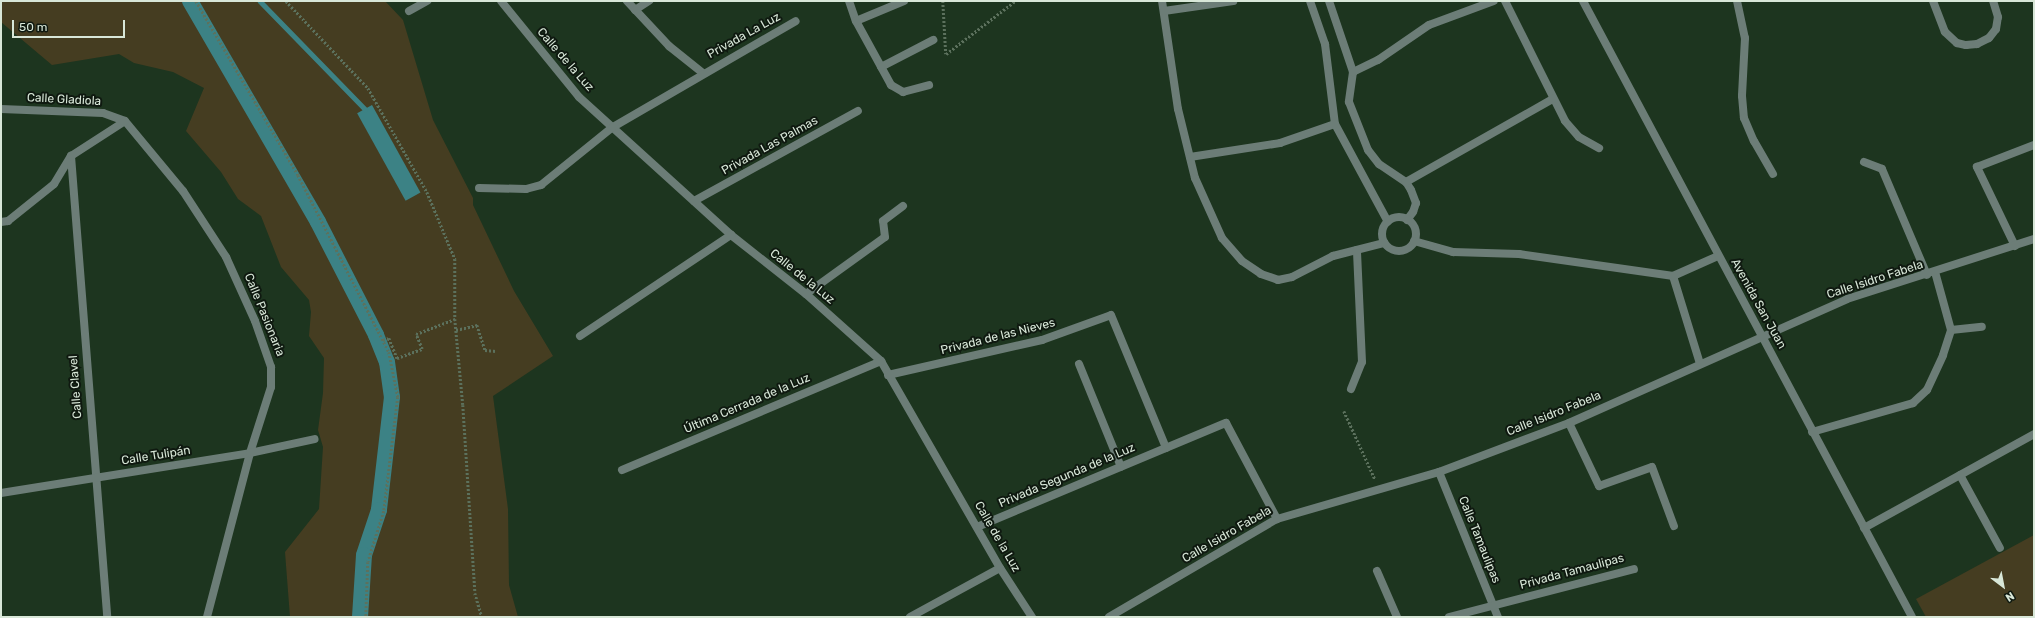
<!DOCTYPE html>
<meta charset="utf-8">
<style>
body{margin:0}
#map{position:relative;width:2035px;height:618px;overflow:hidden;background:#1d351f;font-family:Rubik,sans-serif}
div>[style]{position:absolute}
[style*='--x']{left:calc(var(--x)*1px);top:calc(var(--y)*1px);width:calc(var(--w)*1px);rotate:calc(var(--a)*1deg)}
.green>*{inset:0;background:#453d21}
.water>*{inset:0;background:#3c8285;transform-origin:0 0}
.stream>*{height:4.5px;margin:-2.25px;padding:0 2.25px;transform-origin:2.25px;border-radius:2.25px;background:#3c8285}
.canal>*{height:16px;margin:-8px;padding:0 8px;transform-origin:8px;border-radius:8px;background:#3c8285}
.path>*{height:2.5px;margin-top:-1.25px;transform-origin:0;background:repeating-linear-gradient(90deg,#5c715d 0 2px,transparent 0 4px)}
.service>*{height:8px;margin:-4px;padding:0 4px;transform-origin:4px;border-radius:4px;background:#6c7d77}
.minor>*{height:8px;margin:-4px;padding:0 4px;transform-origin:4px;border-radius:4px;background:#6c7d77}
.minor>.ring{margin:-4px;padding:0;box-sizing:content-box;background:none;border:8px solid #6c7d77;border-radius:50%}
.tertiary>*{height:8px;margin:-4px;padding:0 4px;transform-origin:4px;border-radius:4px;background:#6c7d77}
span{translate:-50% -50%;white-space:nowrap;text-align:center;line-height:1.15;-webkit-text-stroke:4px #0f1910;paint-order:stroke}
.street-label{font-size:12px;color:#d8e7d8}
.frame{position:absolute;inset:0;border:2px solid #d8e7d8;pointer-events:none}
.north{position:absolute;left:1983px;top:566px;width:40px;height:40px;-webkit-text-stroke:3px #0f1910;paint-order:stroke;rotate:148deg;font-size:11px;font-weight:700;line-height:16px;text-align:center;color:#d8e7d8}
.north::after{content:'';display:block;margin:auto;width:14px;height:18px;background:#d8e7d8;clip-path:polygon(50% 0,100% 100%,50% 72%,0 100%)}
.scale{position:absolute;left:12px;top:20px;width:113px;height:18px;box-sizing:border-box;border:2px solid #d8e7d8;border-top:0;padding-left:5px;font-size:12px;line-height:14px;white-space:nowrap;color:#d8e7d8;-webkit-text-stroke:3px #0f1910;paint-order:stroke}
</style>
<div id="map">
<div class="green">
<i style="clip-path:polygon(1px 1px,385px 1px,403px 20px,433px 120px,473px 198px,473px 205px,514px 291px,553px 356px,493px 396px,508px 509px,509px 585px,518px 617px,290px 617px,285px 552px,319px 509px,323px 447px,318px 430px,323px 393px,324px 358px,309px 336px,311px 312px,309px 300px,281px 267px,261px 216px,238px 199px,221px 172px,186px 131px,204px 88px,173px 72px,134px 63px,119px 54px,52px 65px,1px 22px)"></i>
<i style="clip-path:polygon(2034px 535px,2034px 617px,1926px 617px,1916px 599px)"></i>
</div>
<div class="water">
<i style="left:372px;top:105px;width:100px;height:17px;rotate:61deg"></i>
</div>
<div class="stream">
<i style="--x:260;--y:1;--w:151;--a:45.8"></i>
</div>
<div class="canal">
<i style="--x:190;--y:1;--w:255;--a:59.9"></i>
<i style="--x:318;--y:222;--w:127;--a:62.8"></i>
<i style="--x:376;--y:335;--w:29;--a:68"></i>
<i style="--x:387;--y:362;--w:35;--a:82"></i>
<i style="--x:392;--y:397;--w:114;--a:96.6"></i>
<i style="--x:379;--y:510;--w:47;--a:108.4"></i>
<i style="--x:364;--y:555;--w:62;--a:93.7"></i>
</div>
<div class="path">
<i style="--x:196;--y:1;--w:202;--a:59.6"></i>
<i style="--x:298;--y:175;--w:199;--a:62.8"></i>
<i style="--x:389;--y:352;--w:46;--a:78.7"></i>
<i style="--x:398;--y:397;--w:115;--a:97"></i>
<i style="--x:384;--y:511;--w:53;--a:107.4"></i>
<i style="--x:368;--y:562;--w:55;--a:92.1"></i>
<i style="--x:286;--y:1;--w:120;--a:46.7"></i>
<i style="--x:368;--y:88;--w:120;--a:60.4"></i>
<i style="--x:427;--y:192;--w:73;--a:67.3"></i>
<i style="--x:455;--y:259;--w:60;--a:90"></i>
<i style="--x:455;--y:319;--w:86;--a:84.7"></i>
<i style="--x:463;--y:405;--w:188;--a:86.3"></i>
<i style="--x:475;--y:593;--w:25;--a:74"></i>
<i style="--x:943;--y:1;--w:53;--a:86.8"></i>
<i style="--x:946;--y:54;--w:87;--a:-37.5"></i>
<i style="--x:456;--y:330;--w:22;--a:-13"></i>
<i style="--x:477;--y:325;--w:26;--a:72"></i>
<i style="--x:485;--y:350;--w:11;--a:5"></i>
<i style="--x:383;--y:340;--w:6;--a:-18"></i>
<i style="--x:389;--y:338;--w:22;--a:68"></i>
<i style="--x:397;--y:358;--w:27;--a:-20"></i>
<i style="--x:422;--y:349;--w:16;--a:-112"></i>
<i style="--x:416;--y:334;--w:42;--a:-21"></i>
<i style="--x:1344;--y:411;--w:75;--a:65.5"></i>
</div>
<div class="service">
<i style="--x:849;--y:1;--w:21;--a:71"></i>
<i style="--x:856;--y:21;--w:73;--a:61.3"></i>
<i style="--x:891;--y:85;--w:14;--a:30"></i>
<i style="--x:903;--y:92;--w:27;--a:-15"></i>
<i style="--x:856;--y:21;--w:52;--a:-22.6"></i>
<i style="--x:881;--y:67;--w:59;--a:-27.4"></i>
<i style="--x:806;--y:294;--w:97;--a:-35.8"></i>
<i style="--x:885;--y:237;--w:16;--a:-97"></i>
<i style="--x:883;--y:221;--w:25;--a:-37"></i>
</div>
<div class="minor">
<i style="--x:501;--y:1;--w:124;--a:50.9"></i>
<i style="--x:579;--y:97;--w:205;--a:42.2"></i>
<i style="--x:731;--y:235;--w:95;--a:38.2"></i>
<i style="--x:806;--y:294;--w:101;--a:41.8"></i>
<i style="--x:881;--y:361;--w:239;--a:60.1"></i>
<i style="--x:1000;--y:568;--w:59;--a:56.9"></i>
<i style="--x:627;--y:1;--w:62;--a:47"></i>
<i style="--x:669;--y:46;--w:43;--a:38.5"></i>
<i style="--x:1162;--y:1;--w:109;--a:81.6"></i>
<i style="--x:1178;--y:109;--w:71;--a:76.2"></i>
<i style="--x:1195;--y:178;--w:66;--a:65.8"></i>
<i style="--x:1222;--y:238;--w:30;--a:49"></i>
<i style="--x:1242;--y:261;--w:23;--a:34"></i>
<i style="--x:1261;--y:274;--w:18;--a:19"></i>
<i style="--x:1278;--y:280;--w:14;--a:-12"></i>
<i style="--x:1292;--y:277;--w:46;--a:-27.1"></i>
<i style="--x:1333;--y:256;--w:53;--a:-14.3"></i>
<i style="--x:1310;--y:1;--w:46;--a:70.8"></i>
<i style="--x:1325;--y:44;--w:81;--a:82.9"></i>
<i style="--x:1335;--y:124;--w:111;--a:61.6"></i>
<i style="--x:1329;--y:1;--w:75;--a:71.3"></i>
<i style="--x:1353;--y:72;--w:30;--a:98"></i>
<i style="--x:1349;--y:102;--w:52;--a:68.4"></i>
<i style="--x:1368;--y:150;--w:18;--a:52"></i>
<i style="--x:1379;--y:164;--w:32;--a:34"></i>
<i style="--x:1406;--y:182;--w:9;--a:58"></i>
<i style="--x:1411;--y:190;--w:14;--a:69"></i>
<i style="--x:1416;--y:203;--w:9;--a:108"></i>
<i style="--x:1413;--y:212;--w:10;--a:127"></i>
<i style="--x:1505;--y:1;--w:134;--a:63.4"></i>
<i style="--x:1565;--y:121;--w:21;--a:49"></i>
<i style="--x:1579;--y:137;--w:23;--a:29"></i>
<i style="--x:1737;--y:1;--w:38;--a:78"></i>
<i style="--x:1745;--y:38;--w:58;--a:93"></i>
<i style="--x:1742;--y:96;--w:22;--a:85"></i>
<i style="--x:1744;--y:118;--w:25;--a:67"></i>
<i style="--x:1754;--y:141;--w:38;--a:60"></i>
<i style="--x:1933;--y:1;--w:33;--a:69"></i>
<i style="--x:1945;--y:32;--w:16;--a:43"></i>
<i style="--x:1957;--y:43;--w:9;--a:13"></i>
<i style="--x:1966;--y:45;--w:11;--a:-5"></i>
<i style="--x:1977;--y:44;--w:13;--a:-27"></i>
<i style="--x:1989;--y:38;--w:11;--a:-52"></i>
<i style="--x:1996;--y:29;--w:12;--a:-81"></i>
<i style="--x:1998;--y:17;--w:17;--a:-107"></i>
<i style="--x:635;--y:10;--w:17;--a:-33"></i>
<i style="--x:409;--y:11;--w:21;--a:-29"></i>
<i style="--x:1164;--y:11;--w:70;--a:-8.2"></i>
<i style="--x:1353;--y:72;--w:28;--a:-26"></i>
<i style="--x:1378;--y:60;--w:62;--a:-34.5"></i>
<i style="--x:1429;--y:25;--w:69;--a:-20.3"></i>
<i style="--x:1;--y:109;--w:102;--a:2.2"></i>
<i style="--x:103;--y:113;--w:23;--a:20"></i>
<i style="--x:125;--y:121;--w:91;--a:50.4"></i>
<i style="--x:183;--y:191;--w:79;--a:56.9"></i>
<i style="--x:226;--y:257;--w:70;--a:65.6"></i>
<i style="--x:255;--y:321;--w:49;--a:70.8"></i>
<i style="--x:271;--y:367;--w:20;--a:90"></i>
<i style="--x:271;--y:387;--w:69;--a:107.7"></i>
<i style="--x:250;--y:453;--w:170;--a:104.7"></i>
<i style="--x:71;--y:156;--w:462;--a:85.5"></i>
<i style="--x:1190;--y:157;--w:91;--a:-8.8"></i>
<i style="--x:1280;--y:143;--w:58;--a:-19.1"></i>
<i style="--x:1864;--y:162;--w:19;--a:21"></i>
<i style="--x:1882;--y:169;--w:115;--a:67"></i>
<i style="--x:1406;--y:182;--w:169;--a:-29.5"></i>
<i style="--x:479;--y:188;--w:47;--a:1.2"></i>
<i style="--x:526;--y:189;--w:16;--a:-15"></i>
<i style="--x:541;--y:185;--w:92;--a:-38.9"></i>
<i style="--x:613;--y:127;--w:211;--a:-30.1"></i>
<i style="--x:694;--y:201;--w:187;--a:-28.8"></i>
<i class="ring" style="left:1382px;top:217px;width:26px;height:26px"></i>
<i style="--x:1;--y:222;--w:7;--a:-8"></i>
<i style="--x:8;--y:221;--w:59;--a:-38.8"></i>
<i style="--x:54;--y:184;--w:33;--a:-59"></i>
<i style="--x:71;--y:156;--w:64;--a:-32.9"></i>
<i style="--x:1414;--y:241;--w:41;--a:15.8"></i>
<i style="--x:1453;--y:252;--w:66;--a:1.7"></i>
<i style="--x:1519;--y:254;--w:156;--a:8.1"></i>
<i style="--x:1673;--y:276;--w:49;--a:-24"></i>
<i style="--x:2015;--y:246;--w:88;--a:-115.7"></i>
<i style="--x:1977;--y:167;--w:61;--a:-21.1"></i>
<i style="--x:1673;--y:276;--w:92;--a:72.9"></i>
<i style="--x:1951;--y:330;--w:31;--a:-6"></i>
<i style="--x:580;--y:336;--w:182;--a:-33.8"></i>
<i style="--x:1079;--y:364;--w:111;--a:67.8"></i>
<i style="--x:888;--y:375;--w:158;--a:-12.8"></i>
<i style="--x:1042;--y:340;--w:73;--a:-19.9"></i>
<i style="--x:1111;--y:315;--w:144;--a:67.5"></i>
<i style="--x:1351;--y:389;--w:29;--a:-68"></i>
<i style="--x:1362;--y:362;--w:112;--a:-92.6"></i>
<i style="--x:1569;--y:423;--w:70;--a:64.5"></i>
<i style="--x:1599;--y:486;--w:56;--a:-19.7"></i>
<i style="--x:1652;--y:467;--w:63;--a:69.6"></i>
<i style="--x:1812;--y:432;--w:105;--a:-16"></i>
<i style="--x:1913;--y:403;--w:19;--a:-43"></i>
<i style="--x:1927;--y:390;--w:38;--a:-65"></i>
<i style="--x:1943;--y:355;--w:26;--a:-72"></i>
<i style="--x:1951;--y:330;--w:60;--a:-105.4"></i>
<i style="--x:622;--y:470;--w:281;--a:-22.8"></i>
<i style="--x:1439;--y:472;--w:157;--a:67.9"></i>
<i style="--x:1960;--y:475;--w:83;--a:61.3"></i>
<i style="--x:1;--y:493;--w:252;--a:-9.1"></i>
<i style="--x:250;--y:453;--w:66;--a:-12.2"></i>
<i style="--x:977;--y:527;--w:270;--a:-22.7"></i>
<i style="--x:1226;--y:423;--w:109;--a:62"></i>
<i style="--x:1864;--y:528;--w:194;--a:-28.9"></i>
<i style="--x:1377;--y:571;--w:50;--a:66.5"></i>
<i style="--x:910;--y:617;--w:102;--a:-28.6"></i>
<i style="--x:1109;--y:617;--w:194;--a:-30.3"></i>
<i style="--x:1277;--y:519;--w:169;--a:-16.2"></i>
<i style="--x:1439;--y:472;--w:139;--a:-20.7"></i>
<i style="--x:1569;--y:423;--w:304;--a:-24"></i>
<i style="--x:1847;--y:299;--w:196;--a:-17.8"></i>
<i style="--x:1449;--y:617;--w:191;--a:-14.5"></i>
</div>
<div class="tertiary">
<i style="--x:1583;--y:1;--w:698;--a:61.89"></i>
</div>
<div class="street-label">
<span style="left:744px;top:36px;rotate:-29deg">Privada La Luz</span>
<span style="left:565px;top:60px;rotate:49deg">Calle de la Luz</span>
<span style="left:64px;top:100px;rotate:3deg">Calle Gladiola</span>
<span style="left:770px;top:146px;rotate:-29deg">Privada Las Palmas</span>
<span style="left:802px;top:277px;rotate:39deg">Calle de la Luz</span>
<span style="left:1875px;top:280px;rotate:-18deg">Calle Isidro Fabela</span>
<span style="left:1758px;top:304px;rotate:61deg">Avenida San Juan</span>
<span style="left:264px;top:315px;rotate:68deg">Calle Pasionaria</span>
<span style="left:998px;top:337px;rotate:-14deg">Privada de las Nieves</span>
<span style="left:76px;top:387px;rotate:-94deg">Calle Clavel</span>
<span style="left:747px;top:404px;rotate:-23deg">Última Cerrada de la Luz</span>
<span style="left:1554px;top:414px;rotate:-22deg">Calle Isidro Fabela</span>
<span style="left:156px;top:456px;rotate:-9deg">Calle Tulipán</span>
<span style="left:1067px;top:476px;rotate:-23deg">Privada Segunda de la Luz</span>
<span style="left:1227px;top:535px;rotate:-30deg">Calle Isidro Fabela</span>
<span style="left:997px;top:537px;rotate:60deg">Calle de la Luz</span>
<span style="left:1479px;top:540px;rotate:68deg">Calle Tamaulipas</span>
<span style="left:1572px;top:572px;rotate:-15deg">Privada Tamaulipas</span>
</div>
<div class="frame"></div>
<div class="north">N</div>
<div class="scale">50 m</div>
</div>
